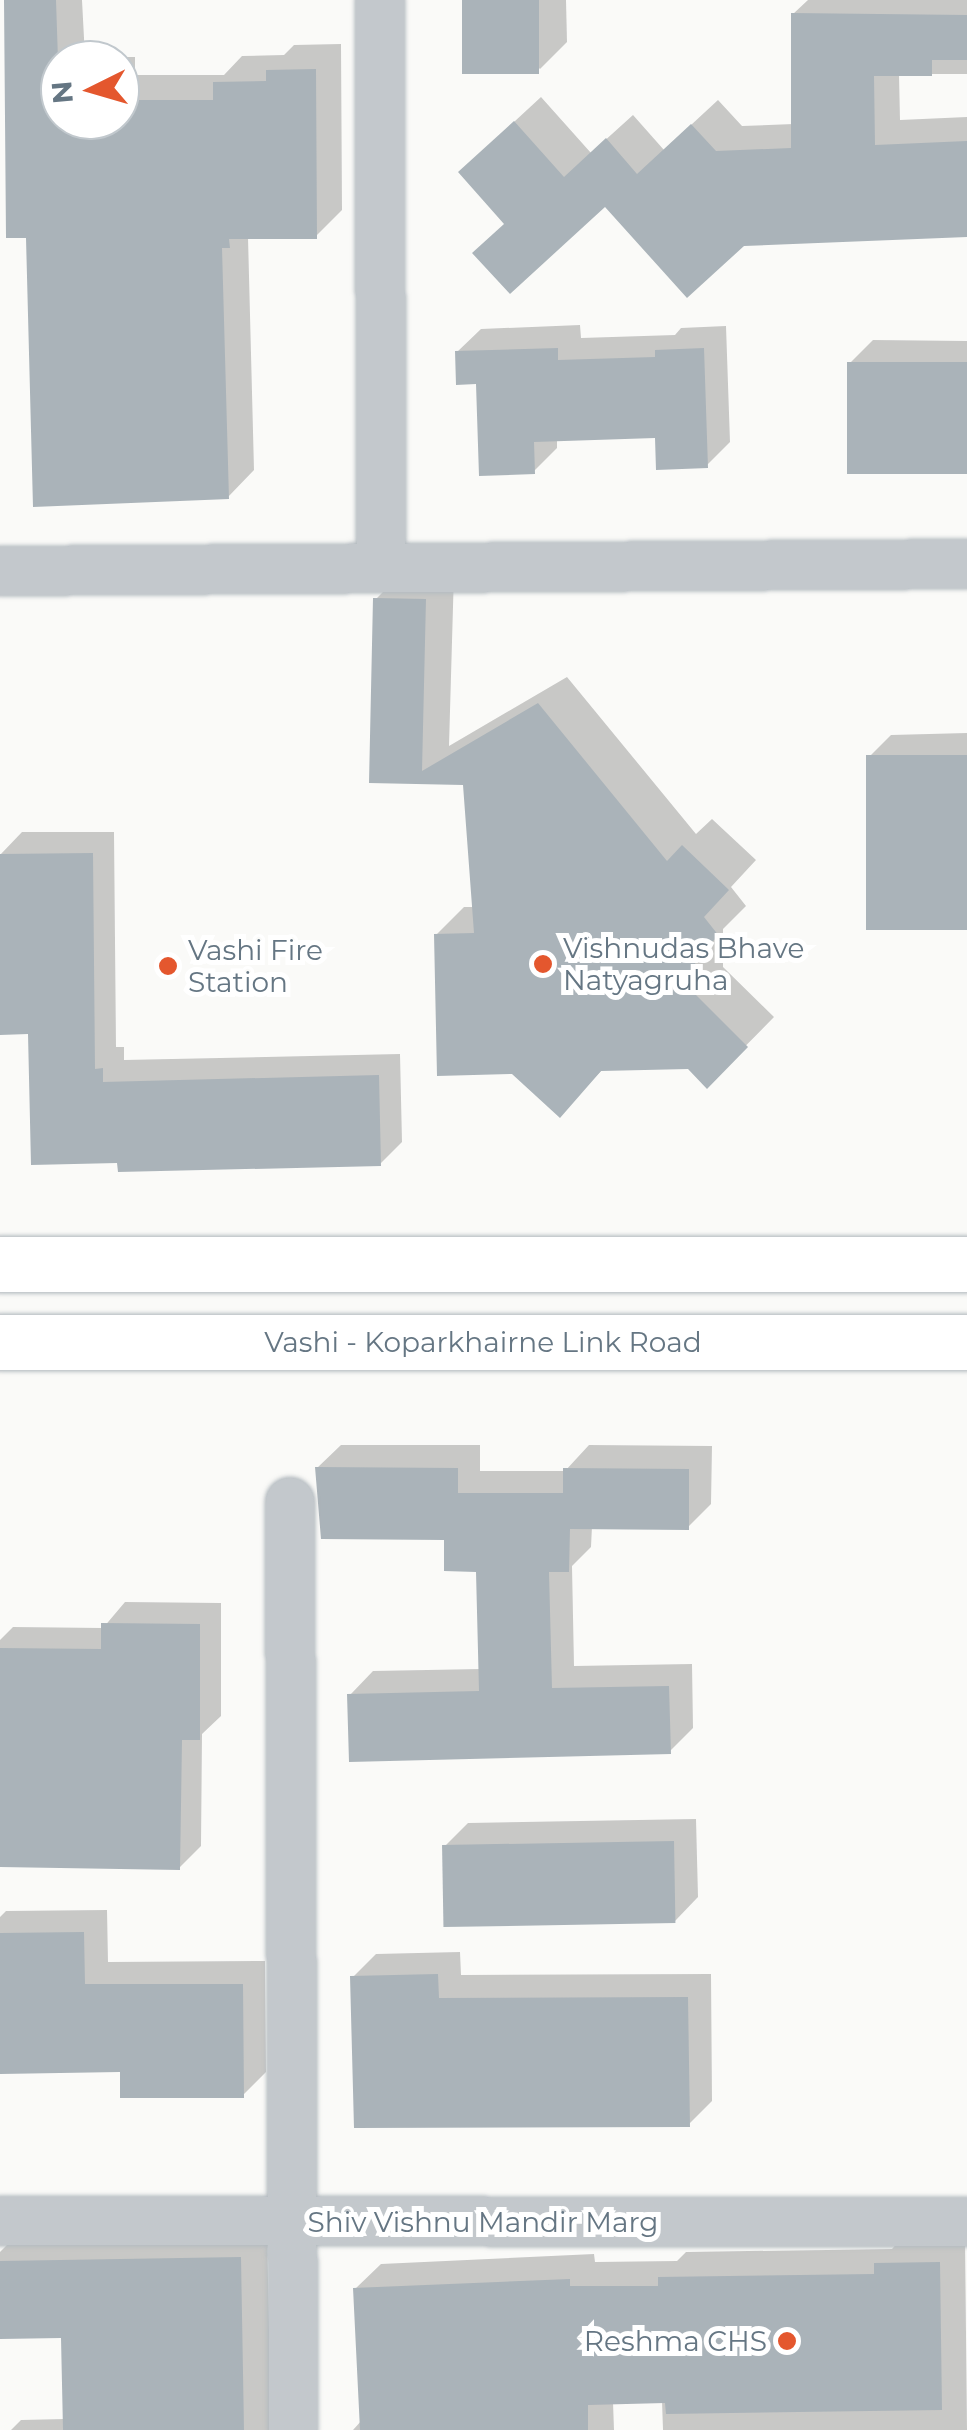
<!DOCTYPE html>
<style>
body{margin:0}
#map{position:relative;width:967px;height:2430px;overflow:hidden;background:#fafaf8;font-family:Montserrat,sans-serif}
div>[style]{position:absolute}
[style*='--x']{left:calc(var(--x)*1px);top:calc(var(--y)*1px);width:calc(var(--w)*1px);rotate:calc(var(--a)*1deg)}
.shadow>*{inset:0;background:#0003}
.building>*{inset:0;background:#aab3b9;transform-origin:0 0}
.roads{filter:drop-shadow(0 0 2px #b3babf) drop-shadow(0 0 2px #b3babf)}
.minor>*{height:48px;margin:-24px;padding:0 24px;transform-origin:24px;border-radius:24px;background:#c3c8cc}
.secondary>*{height:55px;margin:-27.5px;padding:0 27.5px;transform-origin:27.5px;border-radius:27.5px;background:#fff}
.dots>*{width:28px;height:28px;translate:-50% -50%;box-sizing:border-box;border:5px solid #fff;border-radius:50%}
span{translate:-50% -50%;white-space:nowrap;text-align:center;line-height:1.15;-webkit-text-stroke:10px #fff;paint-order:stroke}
.poi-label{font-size:28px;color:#657683}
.left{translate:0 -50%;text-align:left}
.right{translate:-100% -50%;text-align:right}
.street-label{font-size:28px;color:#657683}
.north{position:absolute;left:40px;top:40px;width:100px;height:100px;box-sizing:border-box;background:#fff;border:2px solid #c1c8cd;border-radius:50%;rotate:265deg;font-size:28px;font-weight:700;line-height:40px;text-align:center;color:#657683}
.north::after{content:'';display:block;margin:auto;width:35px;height:45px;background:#e4572e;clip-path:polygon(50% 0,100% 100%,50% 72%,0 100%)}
</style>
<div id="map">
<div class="shadow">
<i style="clip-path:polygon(evenodd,6px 0,82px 0,85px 57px,135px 57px,135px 75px,224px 75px,242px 56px,284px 55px,294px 45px,341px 44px,342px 210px,316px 236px,248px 237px,254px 470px,228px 497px,29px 235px,6px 0,60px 60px,120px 60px,120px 120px,60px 120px,60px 60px)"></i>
<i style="clip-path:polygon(465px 0,566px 0,567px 42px,540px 69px)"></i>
<i style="clip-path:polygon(808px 0,967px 0,967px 74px,899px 74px,900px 120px,967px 117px,967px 235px,605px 204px,507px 223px,487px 147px,541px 97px,591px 153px,633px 115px,664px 150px,718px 100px,742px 126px,794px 124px,793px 14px)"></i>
<i style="clip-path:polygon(580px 325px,581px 338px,675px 335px,681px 328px,726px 326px,730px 442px,707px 465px,658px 436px,557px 438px,557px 448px,534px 471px,457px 352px,481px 329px)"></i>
<i style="clip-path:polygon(873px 340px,967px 341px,967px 472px,850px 363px)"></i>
<i style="clip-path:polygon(404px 571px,454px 572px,449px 746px,567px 677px,696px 834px,712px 819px,756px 860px,731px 887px,746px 906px,723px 929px,723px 967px,774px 1017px,707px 1085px,689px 1067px,603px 1069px,560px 1114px,436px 935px,464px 907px,475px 907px,466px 783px,371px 781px,376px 599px)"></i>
<i style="clip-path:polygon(967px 733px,967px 928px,868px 758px,891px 735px)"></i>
<i style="clip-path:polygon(22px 832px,114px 832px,116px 1047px,124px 1047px,124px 1060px,400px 1054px,402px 1142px,380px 1164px,120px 1161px,31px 1032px,0 855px)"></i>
<i style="clip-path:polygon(341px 1445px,480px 1445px,480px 1471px,565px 1471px,589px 1445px,712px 1446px,711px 1504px,688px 1527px,592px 1526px,591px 1547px,572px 1566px,574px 1666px,692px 1664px,693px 1728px,670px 1751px,350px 1695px,373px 1671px,481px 1669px,479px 1569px,446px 1537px,317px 1468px)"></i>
<i style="clip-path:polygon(125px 1602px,221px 1603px,221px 1716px,202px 1734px,201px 1846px,179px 1868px,0 1760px,0 1640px,13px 1627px,103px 1628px)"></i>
<i style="clip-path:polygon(696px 1819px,698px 1897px,675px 1921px,445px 1846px,468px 1823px)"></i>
<i style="clip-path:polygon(107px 1910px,108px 1962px,265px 1961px,266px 2072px,243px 2095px,123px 2069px,0 2071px,0 1917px,6px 1911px)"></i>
<i style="clip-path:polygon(460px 1952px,461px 1975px,711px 1974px,712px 2101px,689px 2124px,353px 1977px,376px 1954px)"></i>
<i style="clip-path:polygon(267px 2230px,271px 2430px,11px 2430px,21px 2420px,65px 2419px,63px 2335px,0 2337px,0 2252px,17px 2235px)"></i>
<i style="clip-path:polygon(902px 2238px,965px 2238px,967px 2430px,663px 2430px,662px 2401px,613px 2402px,614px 2430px,353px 2430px,362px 2420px,355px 2289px,381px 2264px,594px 2254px,595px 2262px,677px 2261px,686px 2252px,892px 2249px)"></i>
</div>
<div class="building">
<i style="clip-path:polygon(4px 0,56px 0,60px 120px,120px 120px,120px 100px,213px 100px,213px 82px,266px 81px,266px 70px,316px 69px,317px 239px,229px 239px,230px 248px,222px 248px,229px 499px,33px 507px,26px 238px,6px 238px)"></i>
<i style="left:462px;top:0;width:77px;height:74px"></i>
<i style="clip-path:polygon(791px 13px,967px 15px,967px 60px,932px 60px,932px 76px,874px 76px,875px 145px,967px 141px,967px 237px,744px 246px,687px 298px,605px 207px,510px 294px,472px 253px,504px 224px,458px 172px,514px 121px,564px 177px,606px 138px,637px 174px,691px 124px,716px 151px,791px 148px)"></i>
<i style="clip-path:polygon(558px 348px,558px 360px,655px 357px,655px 350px,704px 348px,708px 468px,656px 470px,655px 438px,534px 442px,535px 474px,479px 476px,476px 384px,456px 385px,455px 351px)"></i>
<i style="left:847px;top:362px;width:120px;height:112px"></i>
<i style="clip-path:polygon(373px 598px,426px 599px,422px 771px,538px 703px,667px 861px,682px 845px,729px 890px,704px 917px,719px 936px,695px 956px,696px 995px,748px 1047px,707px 1089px,688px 1069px,601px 1071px,560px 1118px,512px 1074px,437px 1076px,434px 934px,474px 933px,463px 785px,369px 783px)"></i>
<i style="left:967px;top:755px;width:175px;height:101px;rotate:90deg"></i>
<i style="clip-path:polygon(93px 853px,95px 1069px,103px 1068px,103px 1082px,379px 1075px,381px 1166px,118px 1172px,117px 1163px,31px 1165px,28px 1034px,0 1035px,0 854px)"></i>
<i style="clip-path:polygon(315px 1467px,458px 1468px,458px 1493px,563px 1493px,563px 1468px,689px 1469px,689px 1530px,570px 1529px,569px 1572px,549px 1572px,552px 1688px,669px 1686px,671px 1754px,349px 1762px,347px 1694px,479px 1691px,476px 1572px,444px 1571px,444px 1540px,321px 1539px)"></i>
<i style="clip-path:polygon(101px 1623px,200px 1624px,200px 1740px,182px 1740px,180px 1870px,0 1867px,0 1648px,101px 1649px)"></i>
<i style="left:674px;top:1841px;width:82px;height:232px;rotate:89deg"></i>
<i style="clip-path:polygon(84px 1932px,85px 1984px,243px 1984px,244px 2098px,120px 2098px,120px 2072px,0 2074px,0 1933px)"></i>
<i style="clip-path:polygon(438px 1974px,439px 1998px,688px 1997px,690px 2127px,354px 2128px,350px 1976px)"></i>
<i style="clip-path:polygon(241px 2257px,244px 2430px,63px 2430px,61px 2338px,0 2339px,0 2261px)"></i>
<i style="clip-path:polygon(940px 2262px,942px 2410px,666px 2414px,665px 2403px,588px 2405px,588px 2430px,360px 2430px,353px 2288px,570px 2279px,570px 2286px,658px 2286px,658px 2277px,874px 2274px,874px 2263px)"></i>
</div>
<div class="roads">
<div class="minor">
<i style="--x:380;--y:0;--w:567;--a:89.9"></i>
<i style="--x:0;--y:571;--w:967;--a:-0.41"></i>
<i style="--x:290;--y:1502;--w:928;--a:89.81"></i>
<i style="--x:0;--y:2221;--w:967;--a:0.06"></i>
</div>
<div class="secondary">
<i style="--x:0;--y:1264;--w:967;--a:0"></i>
<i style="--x:0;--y:1342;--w:967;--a:0"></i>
</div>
</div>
<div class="dots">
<i style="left:543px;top:964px;background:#e4572e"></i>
<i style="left:168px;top:966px;background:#e4572e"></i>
<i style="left:787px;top:2341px;background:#e4572e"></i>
</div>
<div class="poi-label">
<span class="left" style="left:563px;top:964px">Vishnudas Bhave<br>Natyagruha</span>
<span class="left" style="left:188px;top:966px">Vashi Fire<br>Station</span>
<span class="right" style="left:767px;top:2341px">Reshma CHS</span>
</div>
<div class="street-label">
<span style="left:483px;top:1342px">Vashi - Koparkhairne Link Road</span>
<span style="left:483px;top:2222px">Shiv Vishnu Mandir Marg</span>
</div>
<div class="north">N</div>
</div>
